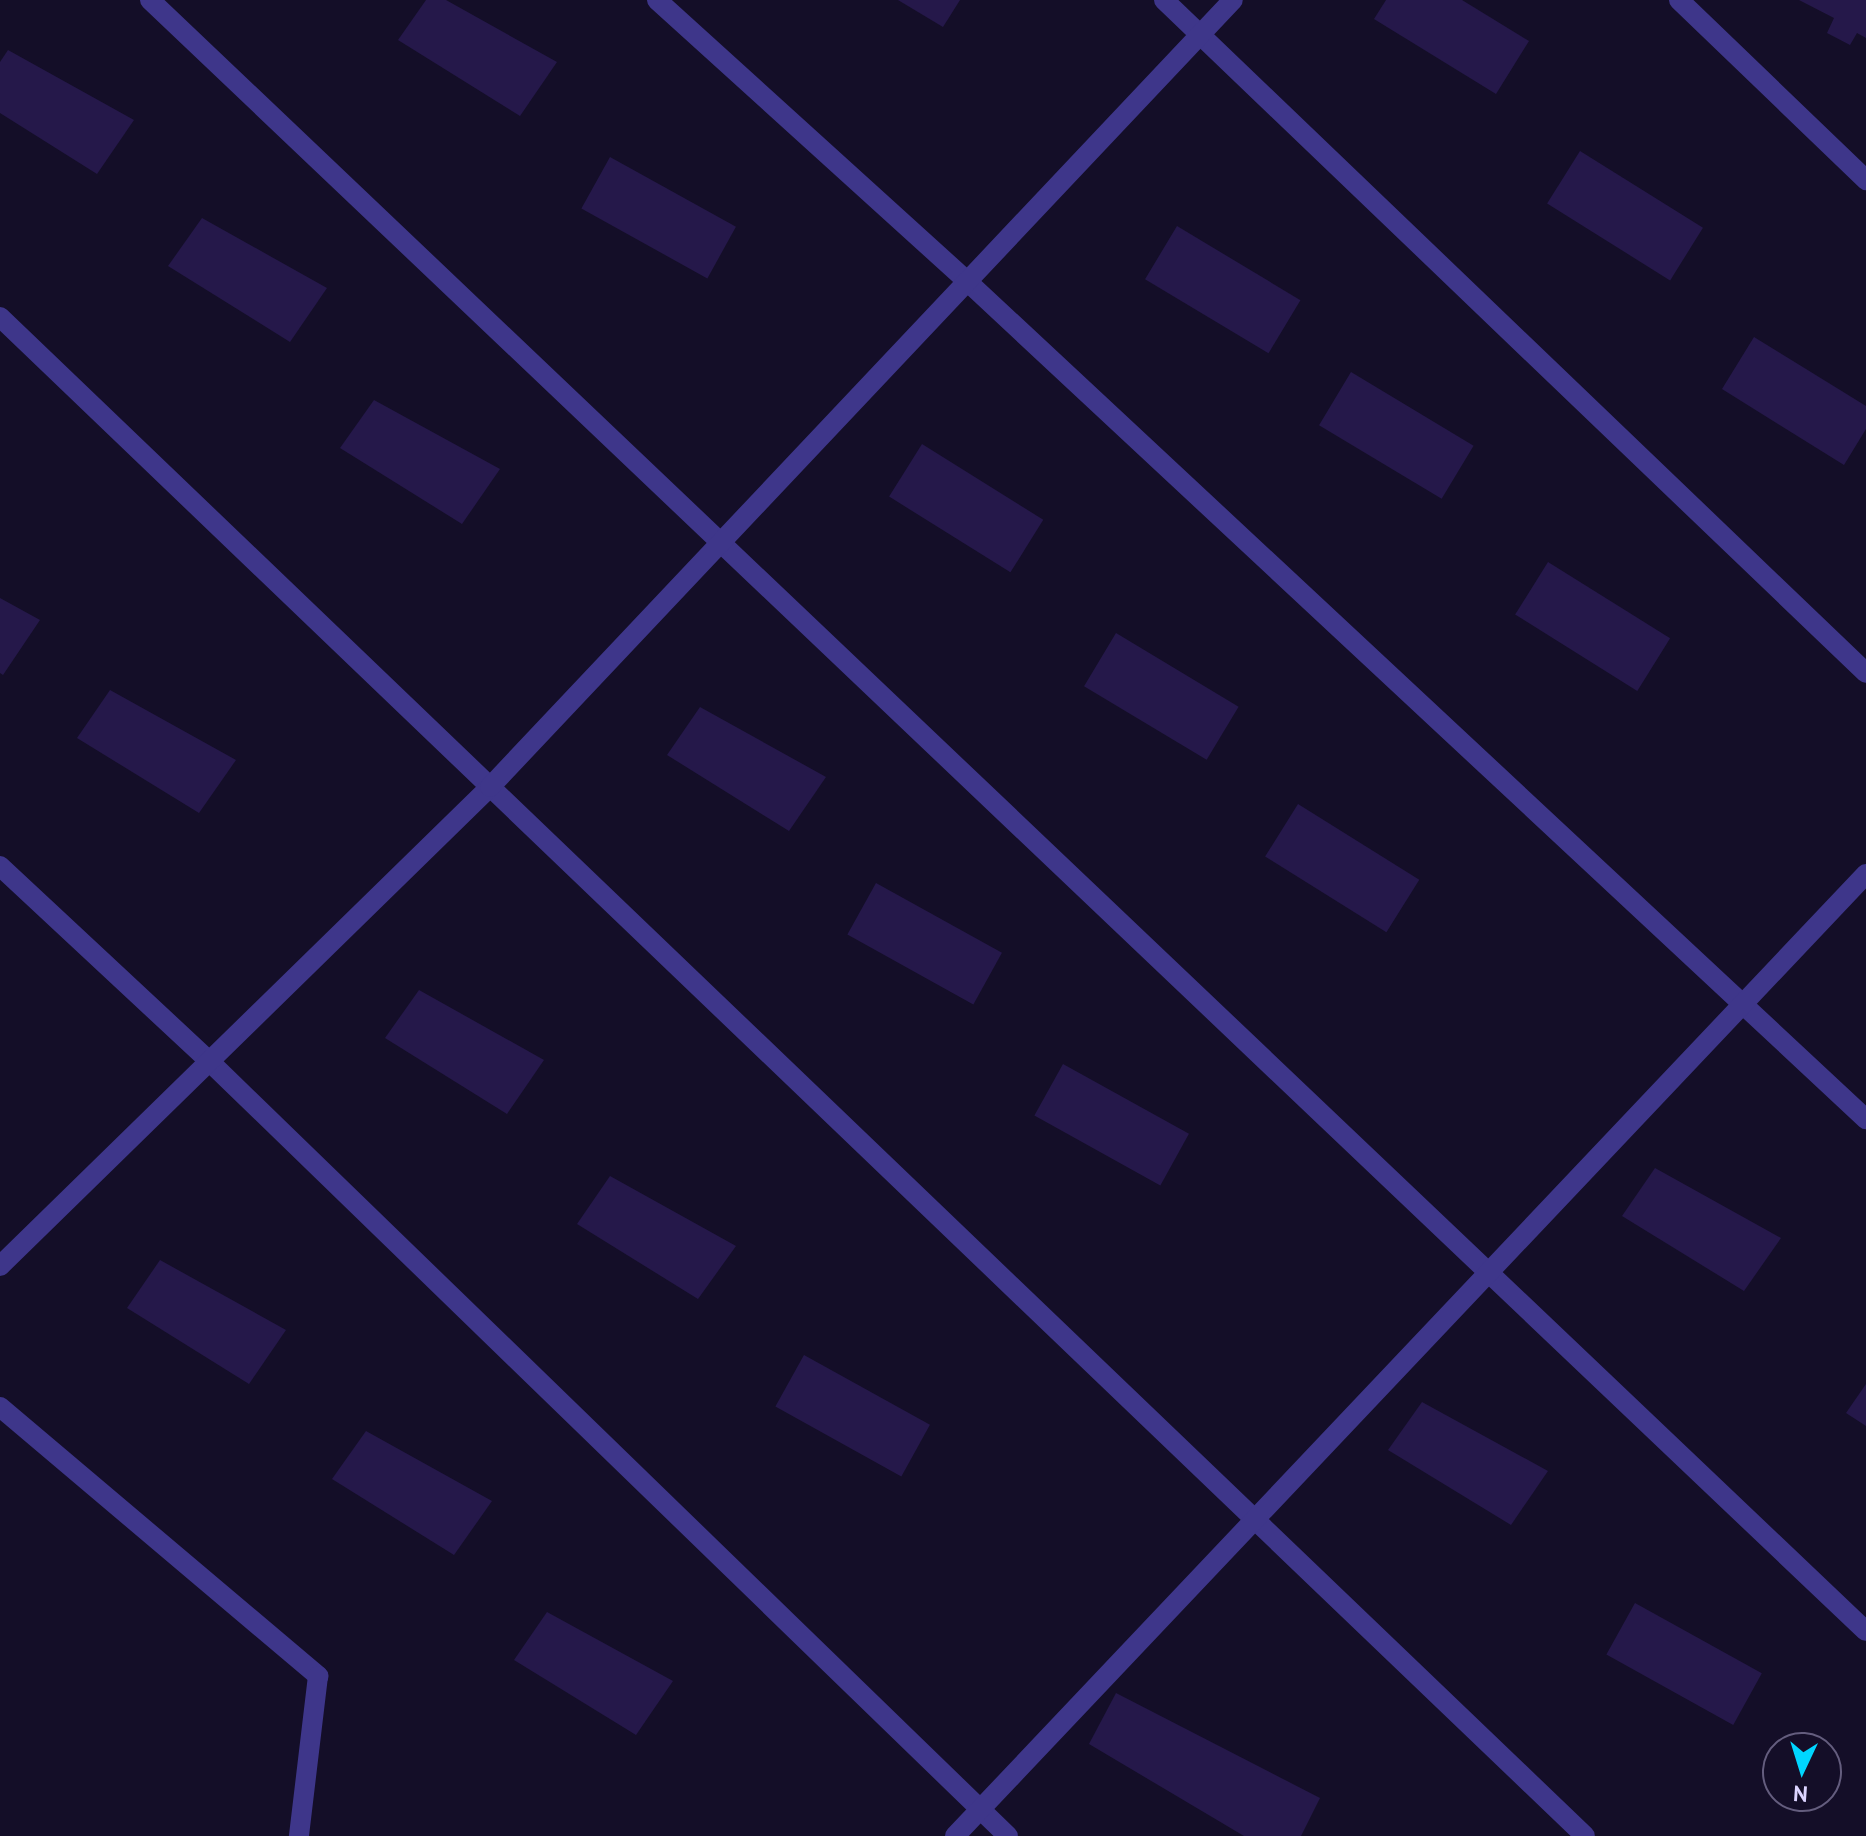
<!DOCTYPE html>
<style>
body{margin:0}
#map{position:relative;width:1866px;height:1836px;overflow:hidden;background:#140e28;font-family:"PT Sans",sans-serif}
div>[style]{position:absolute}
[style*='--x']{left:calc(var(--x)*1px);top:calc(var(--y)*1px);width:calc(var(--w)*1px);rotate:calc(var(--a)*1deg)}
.building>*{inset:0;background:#25184a;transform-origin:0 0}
.minor>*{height:20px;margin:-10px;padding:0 10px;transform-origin:10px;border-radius:10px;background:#3e368a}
span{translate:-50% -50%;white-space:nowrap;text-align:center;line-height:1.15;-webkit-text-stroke:6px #140e28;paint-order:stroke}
.north{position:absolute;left:1762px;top:1732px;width:80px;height:80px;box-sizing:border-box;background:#140e28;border:2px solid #645d7e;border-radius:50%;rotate:184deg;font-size:22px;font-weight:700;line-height:32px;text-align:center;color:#dcd4ff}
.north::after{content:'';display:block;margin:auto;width:28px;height:36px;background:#00d6ff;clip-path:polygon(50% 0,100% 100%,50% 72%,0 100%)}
</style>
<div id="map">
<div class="building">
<i style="clip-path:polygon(426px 0,446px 0,557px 62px,520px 116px,398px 40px)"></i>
<i style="clip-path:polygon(898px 0,960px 0,943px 27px)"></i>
<i style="clip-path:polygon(1386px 0,1462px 0,1529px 41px,1496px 94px,1374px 19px)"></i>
<i style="clip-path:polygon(1799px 0,1866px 0,1866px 38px,1857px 33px,1850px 45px,1827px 33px,1834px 18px)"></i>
<i style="clip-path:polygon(8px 50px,134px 120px,97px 174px,0 113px,0 62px)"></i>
<i style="left:1580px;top:151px;width:145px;height:62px;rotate:32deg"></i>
<i style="left:610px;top:157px;width:144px;height:59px;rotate:29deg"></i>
<i style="clip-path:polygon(202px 218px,327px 288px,290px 342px,168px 266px)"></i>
<i style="left:1177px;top:226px;width:144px;height:62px;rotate:31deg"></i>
<i style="clip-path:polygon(1754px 337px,1866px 406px,1866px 429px,1844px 465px,1722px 389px)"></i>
<i style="left:1351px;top:372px;width:143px;height:62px;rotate:31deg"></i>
<i style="clip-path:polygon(374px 400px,500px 469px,462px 524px,340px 448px)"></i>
<i style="left:922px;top:444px;width:143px;height:62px;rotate:32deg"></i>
<i style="left:1548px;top:562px;width:144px;height:62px;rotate:32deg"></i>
<i style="clip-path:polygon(0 598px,40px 620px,3px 675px,0 673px)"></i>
<i style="left:1116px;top:633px;width:143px;height:62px;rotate:31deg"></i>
<i style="clip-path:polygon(110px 690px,236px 760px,199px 813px,77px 738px)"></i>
<i style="clip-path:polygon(700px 707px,826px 777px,789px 831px,667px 755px)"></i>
<i style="left:1298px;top:804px;width:143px;height:62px;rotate:32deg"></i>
<i style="left:876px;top:883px;width:144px;height:59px;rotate:29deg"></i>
<i style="clip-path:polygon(419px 990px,544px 1060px,507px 1114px,385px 1038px)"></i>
<i style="left:1063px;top:1064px;width:144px;height:59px;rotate:29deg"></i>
<i style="clip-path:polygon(1655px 1168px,1781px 1238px,1744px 1291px,1622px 1216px)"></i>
<i style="clip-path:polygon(610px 1176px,736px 1246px,698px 1299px,577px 1224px)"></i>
<i style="clip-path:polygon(160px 1260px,286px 1330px,249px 1384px,127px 1308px)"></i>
<i style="left:804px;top:1355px;width:144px;height:59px;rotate:29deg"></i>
<i style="clip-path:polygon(1866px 1384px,1866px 1426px,1846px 1413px)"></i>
<i style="clip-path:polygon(1422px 1402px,1548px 1471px,1511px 1525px,1388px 1450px)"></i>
<i style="clip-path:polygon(366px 1431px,492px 1501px,454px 1555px,332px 1479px)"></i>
<i style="left:1635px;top:1603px;width:145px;height:59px;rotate:29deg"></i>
<i style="clip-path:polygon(547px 1612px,673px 1681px,636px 1735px,514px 1660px)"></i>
<i style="clip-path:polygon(1116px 1693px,1320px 1798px,1301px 1836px,1244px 1836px,1089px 1744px)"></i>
</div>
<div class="minor">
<i style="--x:150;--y:0;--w:2367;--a:43.55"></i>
<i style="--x:657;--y:0;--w:420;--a:42.2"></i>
<i style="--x:968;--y:282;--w:1228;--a:42.99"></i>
<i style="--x:1164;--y:0;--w:972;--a:43.79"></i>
<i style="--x:1679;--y:0;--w:260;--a:43.9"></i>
<i style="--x:0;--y:317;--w:2195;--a:43.78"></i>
<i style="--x:0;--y:866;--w:286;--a:43"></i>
<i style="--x:209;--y:1061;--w:1113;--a:44.13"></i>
<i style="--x:0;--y:1266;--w:685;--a:-44.35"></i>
<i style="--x:490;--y:787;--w:1082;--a:-46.65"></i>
<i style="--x:0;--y:1407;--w:417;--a:40.2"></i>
<i style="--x:318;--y:1676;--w:161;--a:96.8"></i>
<i style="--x:955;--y:1836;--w:1325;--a:-46.56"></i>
</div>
<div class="north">N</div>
</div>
